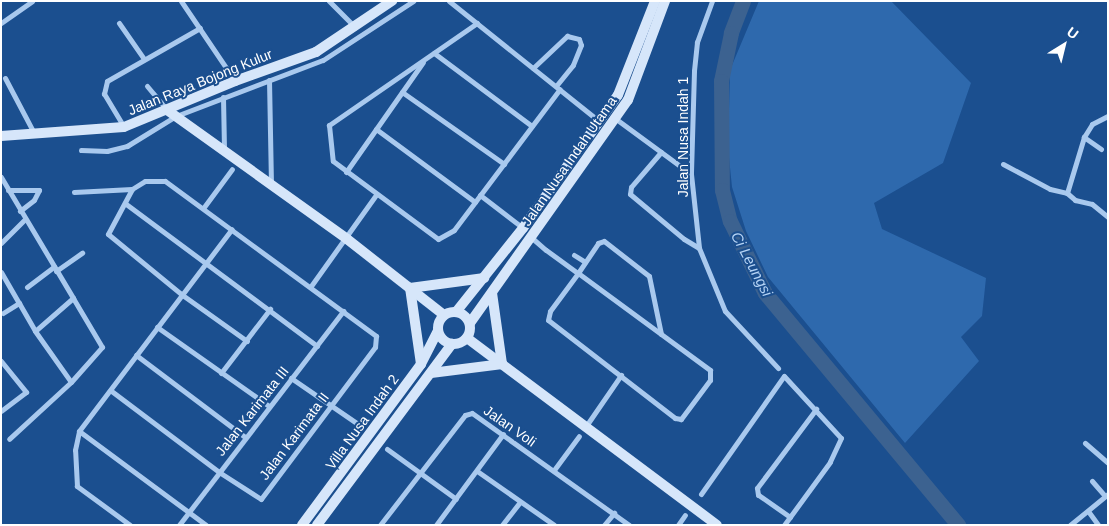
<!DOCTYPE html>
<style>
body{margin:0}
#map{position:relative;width:1109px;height:526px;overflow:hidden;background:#1b4f8f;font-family:Helvetica,sans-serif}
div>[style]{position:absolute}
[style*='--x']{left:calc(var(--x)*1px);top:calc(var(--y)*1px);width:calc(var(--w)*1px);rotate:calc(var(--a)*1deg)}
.green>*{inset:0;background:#2e69ad}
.river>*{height:15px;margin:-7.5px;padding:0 7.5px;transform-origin:7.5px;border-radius:7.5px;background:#3c6290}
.street>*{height:5px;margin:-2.5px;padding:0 2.5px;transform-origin:2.5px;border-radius:2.5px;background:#a9c9ee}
.secondary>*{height:10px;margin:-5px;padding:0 5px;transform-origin:5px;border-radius:5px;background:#d6e6fa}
.secondary>.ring{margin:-5px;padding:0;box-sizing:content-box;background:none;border:10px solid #d6e6fa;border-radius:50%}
span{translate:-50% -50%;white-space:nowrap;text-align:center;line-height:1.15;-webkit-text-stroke:4px #1b4f8f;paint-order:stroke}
.street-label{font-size:14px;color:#fff}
.water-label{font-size:15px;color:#b5d3f5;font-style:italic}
.frame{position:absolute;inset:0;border:2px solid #fff;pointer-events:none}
.north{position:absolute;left:1039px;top:20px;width:50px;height:50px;-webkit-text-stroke:4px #1b4f8f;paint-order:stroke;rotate:36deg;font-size:14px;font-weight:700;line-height:20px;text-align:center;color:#fff}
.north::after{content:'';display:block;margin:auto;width:18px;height:22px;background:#fff;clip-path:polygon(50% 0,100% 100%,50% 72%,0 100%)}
</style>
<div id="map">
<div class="green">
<i style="clip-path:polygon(759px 1px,891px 1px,971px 83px,943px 163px,874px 203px,882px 229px,986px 278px,982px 316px,961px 337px,979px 361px,905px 443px,768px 277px,746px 231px,732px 187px,728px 148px,730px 70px)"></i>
</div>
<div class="river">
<i style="--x:743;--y:1;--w:34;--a:111"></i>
<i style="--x:731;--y:33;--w:49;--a:101.8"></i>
<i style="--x:721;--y:81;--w:109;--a:89.5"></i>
<i style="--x:722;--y:190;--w:32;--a:76"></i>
<i style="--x:730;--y:221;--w:80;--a:64.1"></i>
<i style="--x:765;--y:293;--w:302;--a:50.2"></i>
</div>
<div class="street">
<i style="--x:181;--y:1;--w:97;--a:56"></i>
<i style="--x:329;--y:1;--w:37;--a:45"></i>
<i style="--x:449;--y:1;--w:192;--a:38.7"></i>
<i style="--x:712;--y:1;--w:44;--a:110.1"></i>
<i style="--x:697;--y:42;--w:29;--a:96"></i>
<i style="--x:694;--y:71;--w:103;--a:91.7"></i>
<i style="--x:691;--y:174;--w:74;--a:83.8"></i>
<i style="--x:699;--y:248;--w:68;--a:67.6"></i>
<i style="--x:725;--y:311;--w:78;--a:47.1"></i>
<i style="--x:1;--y:23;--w:38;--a:-35"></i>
<i style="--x:119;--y:23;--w:44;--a:55.2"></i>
<i style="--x:477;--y:23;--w:180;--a:145.4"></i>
<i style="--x:329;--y:125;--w:36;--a:84"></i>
<i style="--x:333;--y:161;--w:131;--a:36.6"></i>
<i style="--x:438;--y:239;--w:18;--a:-29"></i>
<i style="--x:454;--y:230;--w:176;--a:-53.1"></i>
<i style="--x:434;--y:53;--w:122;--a:36.7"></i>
<i style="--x:533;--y:68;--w:47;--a:-43.3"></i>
<i style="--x:567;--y:36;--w:12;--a:14"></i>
<i style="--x:579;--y:39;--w:6;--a:72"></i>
<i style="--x:581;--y:45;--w:22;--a:112"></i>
<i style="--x:573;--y:65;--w:27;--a:129"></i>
<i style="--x:5;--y:78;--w:62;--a:62.2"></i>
<i style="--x:269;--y:80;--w:103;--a:88.9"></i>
<i style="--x:147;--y:86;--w:30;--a:50"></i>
<i style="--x:402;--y:92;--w:125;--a:35.2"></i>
<i style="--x:223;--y:97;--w:52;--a:88.9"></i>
<i style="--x:616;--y:119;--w:93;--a:36.3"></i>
<i style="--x:124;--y:127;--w:39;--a:-121"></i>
<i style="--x:104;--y:94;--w:13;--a:-77"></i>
<i style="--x:107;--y:81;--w:107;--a:-29.7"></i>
<i style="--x:376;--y:129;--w:123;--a:36.4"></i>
<i style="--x:1101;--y:149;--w:21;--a:-145"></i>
<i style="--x:1084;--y:137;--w:15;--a:-58"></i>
<i style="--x:1092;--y:124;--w:18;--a:-27"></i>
<i style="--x:81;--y:150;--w:26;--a:2"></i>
<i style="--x:107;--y:151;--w:21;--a:-14"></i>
<i style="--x:127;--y:146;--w:57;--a:-31.5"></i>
<i style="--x:176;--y:116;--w:157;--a:-20.9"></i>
<i style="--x:323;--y:60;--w:108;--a:-33.2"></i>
<i style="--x:661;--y:152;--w:46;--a:130.6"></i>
<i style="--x:631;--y:187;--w:7;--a:98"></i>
<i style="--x:630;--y:194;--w:70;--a:39.8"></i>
<i style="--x:684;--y:239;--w:17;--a:31"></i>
<i style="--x:1003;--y:164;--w:53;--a:28"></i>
<i style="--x:1050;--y:189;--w:17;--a:13"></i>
<i style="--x:1067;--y:193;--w:59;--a:-73.1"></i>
<i style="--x:346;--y:172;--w:134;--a:-55"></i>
<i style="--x:1;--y:177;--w:141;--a:59.2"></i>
<i style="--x:73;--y:298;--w:50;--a:139"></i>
<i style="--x:35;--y:331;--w:62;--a:54.8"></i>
<i style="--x:71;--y:382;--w:84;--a:137.4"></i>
<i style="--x:132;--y:189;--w:51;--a:118.1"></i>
<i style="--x:108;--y:234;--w:94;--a:39.4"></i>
<i style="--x:181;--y:294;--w:81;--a:35.5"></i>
<i style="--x:8;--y:190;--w:31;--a:0"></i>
<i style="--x:39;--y:190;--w:11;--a:117"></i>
<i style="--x:34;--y:200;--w:18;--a:142"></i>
<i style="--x:74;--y:192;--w:58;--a:-3"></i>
<i style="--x:132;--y:189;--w:15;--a:-32"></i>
<i style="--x:145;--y:181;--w:20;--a:0"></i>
<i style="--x:165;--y:181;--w:262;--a:36.3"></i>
<i style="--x:376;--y:336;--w:11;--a:95"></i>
<i style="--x:375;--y:347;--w:190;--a:126.9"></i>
<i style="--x:261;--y:499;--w:50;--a:-147.3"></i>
<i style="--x:219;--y:472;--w:136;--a:-143"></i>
<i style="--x:1067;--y:193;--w:11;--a:41"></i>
<i style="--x:1075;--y:200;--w:17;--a:13"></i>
<i style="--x:1092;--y:204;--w:21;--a:39"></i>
<i style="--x:480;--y:195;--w:54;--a:37.5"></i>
<i style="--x:126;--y:204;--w:238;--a:36.6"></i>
<i style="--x:204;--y:207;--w:47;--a:-53.6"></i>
<i style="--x:532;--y:238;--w:18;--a:41"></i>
<i style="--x:546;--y:250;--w:39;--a:36"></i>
<i style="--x:578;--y:273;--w:103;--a:36.3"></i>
<i style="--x:661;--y:334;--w:61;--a:36.3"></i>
<i style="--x:710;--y:370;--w:10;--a:90"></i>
<i style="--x:710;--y:380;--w:49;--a:126.6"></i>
<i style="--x:681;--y:419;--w:6;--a:-171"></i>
<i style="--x:675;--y:418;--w:160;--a:-142.3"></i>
<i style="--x:548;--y:320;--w:9;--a:-77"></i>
<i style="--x:550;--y:311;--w:47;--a:-53.6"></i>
<i style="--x:578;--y:273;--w:36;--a:-56"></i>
<i style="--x:598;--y:243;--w:6;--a:-18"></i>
<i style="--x:604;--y:241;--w:57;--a:37.9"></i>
<i style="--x:649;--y:276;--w:59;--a:78.3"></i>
<i style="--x:1;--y:243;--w:34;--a:-45"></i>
<i style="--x:574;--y:255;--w:13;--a:32"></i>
<i style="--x:56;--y:271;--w:32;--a:-35"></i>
<i style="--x:1;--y:272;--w:36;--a:60"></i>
<i style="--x:311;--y:286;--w:112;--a:-54.5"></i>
<i style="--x:27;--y:287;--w:34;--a:-37"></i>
<i style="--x:3;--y:313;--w:19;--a:-32"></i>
<i style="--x:19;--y:303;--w:32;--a:60"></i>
<i style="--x:157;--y:327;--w:137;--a:35.2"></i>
<i style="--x:136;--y:355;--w:136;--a:37"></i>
<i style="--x:1;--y:361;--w:40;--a:51"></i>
<i style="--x:26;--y:392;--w:31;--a:143"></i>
<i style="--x:221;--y:373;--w:81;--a:-52.6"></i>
<i style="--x:291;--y:378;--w:81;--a:34.5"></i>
<i style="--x:71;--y:382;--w:47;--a:-48.5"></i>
<i style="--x:102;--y:347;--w:57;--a:-120.6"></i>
<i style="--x:586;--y:426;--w:62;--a:-55.5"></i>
<i style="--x:79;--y:431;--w:158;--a:36.5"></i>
<i style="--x:1085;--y:443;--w:30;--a:41"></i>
<i style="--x:387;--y:449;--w:85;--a:35.9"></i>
<i style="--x:554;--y:470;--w:42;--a:-53.7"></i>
<i style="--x:477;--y:471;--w:94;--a:35"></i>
<i style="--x:1092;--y:481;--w:20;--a:49"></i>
<i style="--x:701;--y:494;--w:144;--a:-54.9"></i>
<i style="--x:784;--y:376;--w:84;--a:47.4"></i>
<i style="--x:841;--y:438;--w:26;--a:115"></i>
<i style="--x:830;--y:462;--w:78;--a:126.1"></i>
<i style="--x:1088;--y:511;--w:17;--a:54"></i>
<i style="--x:790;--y:517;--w:39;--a:-145"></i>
<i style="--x:758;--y:495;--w:7;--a:-98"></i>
<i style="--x:757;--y:488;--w:99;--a:-53.2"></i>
<i style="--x:130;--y:525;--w:66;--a:-143.7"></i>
<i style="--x:77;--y:486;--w:36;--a:-93"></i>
<i style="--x:75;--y:450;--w:19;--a:-78"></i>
<i style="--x:79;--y:431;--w:253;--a:-52.9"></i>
<i style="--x:179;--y:525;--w:270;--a:-52.5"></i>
<i style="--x:380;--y:525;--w:139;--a:-52.3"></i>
<i style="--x:465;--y:415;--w:7;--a:-16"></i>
<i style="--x:472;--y:413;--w:193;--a:35.5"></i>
<i style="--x:436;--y:525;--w:113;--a:-53.6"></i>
<i style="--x:502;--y:525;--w:29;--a:-52"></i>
<i style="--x:604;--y:525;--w:16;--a:-50"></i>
<i style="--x:678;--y:525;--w:12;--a:-55"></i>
<i style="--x:1070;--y:525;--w:49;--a:-39.2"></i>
</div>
<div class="secondary">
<i style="--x:167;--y:110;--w:221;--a:35.6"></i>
<i style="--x:347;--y:239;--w:123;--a:38.1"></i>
<i style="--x:1;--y:136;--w:123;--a:-4.2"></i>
<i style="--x:124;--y:127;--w:120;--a:-22.5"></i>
<i style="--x:235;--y:81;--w:86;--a:-19.7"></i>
<i style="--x:316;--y:52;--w:92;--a:-33.9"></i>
<i class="ring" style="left:438px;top:312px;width:22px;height:22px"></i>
<i style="--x:456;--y:312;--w:107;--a:-51.4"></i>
<i style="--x:523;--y:228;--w:163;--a:-54.5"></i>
<i style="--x:618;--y:95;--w:101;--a:-68.5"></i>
<i style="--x:470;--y:323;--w:273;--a:-54.7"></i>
<i style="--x:628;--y:100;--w:106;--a:-69.5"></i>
<i style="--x:467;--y:338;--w:312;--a:36.8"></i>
<i style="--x:421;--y:364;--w:77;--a:-98.2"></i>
<i style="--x:410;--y:288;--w:75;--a:-7.7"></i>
<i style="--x:431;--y:373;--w:72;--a:-7.2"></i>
<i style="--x:502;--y:364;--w:72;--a:-98"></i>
<i style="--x:302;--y:525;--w:200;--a:-53.5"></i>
<i style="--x:421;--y:364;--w:37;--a:-63"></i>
<i style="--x:317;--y:525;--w:226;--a:-53.3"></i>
</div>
<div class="street-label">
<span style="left:200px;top:82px;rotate:-22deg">Jalan Raya Bojong Kulur</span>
<span style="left:683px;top:137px;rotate:-90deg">Jalan Nusa Indah 1</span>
<span style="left:569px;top:161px;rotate:-55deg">Jalan Nusa Indah Utama</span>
<span style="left:252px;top:411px;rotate:-52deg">Jalan Karimata III</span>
<span style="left:362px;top:422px;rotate:-54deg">Villa Nusa Indah 2</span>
<span style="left:510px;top:426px;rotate:35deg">Jalan Voli</span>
<span style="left:294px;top:436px;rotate:-53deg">Jalan Karimata II</span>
</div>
<div class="water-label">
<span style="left:752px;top:264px;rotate:62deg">Ci Leungsi</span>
</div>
<div class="frame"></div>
<div class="north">U</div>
</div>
